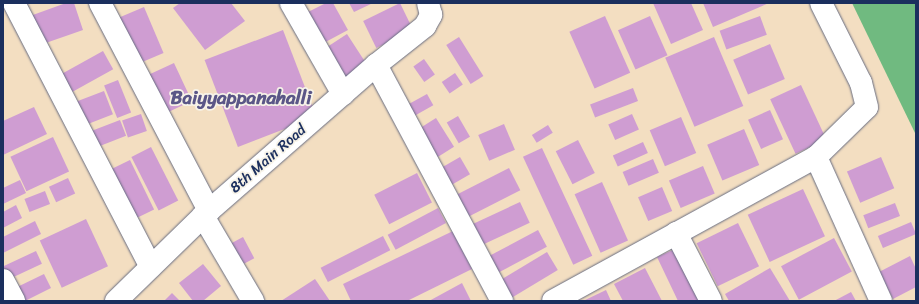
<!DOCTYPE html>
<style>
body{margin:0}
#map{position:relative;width:919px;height:304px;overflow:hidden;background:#f3dec1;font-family:Sriracha,sans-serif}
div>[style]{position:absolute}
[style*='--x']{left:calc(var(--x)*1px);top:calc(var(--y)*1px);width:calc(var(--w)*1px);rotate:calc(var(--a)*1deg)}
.forest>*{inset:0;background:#70ba80}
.building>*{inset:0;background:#cf9dd2;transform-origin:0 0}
.roads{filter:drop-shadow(0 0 1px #676c81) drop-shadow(0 0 1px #676c81)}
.minor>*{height:22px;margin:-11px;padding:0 11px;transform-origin:11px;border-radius:11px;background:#fff}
span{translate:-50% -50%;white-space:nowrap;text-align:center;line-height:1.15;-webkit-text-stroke:3.5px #f7f3e8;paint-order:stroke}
.street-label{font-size:15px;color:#1b2f5e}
.district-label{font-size:19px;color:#5a5687;font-weight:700}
.frame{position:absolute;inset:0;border:4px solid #1b2f5e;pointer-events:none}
</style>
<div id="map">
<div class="forest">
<i style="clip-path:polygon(852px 3px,916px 3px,916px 135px)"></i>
</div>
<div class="building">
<i style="clip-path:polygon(66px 3px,74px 3px,83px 30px,40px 45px,30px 16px)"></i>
<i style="clip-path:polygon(180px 3px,231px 3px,245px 21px,205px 50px,173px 8px)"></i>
<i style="clip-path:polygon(326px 3px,333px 3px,348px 30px,318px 46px,302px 15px)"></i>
<i style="clip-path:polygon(349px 3px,373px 3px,354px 12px)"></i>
<i style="left:400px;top:3px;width:30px;height:41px;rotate:64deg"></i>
<i style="clip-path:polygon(653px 3px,691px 3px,703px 30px,671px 44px)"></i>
<i style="clip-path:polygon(703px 3px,769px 3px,713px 27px)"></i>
<i style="left:144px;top:7px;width:50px;height:32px;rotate:67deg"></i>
<i style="left:605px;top:16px;width:62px;height:39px;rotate:66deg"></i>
<i style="left:650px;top:16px;width:43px;height:35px;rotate:66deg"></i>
<i style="left:760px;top:16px;width:20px;height:43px;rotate:70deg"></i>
<i style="left:283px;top:30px;width:93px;height:84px;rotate:69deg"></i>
<i style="left:347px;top:34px;width:40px;height:26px;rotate:57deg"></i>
<i style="left:459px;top:37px;width:46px;height:15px;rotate:58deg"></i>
<i style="left:714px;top:37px;width:75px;height:53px;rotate:67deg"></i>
<i style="left:770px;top:44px;width:38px;height:40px;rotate:67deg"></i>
<i style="left:103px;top:51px;width:21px;height:50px;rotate:61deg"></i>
<i style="left:424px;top:59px;width:19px;height:13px;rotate:55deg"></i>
<i style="left:174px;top:63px;width:42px;height:34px;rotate:65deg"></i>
<i style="left:455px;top:73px;width:14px;height:16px;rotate:56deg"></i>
<i style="left:118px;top:80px;width:35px;height:15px;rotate:68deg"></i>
<i style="left:801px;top:85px;width:60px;height:34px;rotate:65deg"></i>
<i style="left:633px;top:88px;width:14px;height:46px;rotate:69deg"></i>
<i style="left:104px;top:91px;width:25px;height:35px;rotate:69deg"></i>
<i style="left:427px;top:94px;width:13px;height:29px;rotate:61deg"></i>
<i style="clip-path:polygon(34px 107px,47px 134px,3px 155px,3px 121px)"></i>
<i style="left:770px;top:110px;width:32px;height:24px;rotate:66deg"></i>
<i style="left:141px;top:114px;width:18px;height:20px;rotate:71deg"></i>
<i style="left:632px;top:114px;width:17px;height:26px;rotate:66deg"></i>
<i style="left:458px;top:116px;width:24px;height:13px;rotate:60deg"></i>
<i style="left:681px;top:117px;width:39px;height:34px;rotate:67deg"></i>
<i style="left:436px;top:118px;width:34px;height:21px;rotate:58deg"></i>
<i style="left:120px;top:120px;width:17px;height:37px;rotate:69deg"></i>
<i style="left:504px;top:124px;width:28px;height:28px;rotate:67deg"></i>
<i style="left:548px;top:125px;width:9px;height:19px;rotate:58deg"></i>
<i style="left:744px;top:129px;width:39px;height:40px;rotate:67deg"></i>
<i style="left:53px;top:137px;width:38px;height:47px;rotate:65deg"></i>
<i style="left:578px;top:140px;width:37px;height:25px;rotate:63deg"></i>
<i style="left:643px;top:142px;width:12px;height:33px;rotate:66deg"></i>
<i style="left:151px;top:147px;width:60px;height:22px;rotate:63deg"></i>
<i style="left:542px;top:148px;width:119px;height:21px;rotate:65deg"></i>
<i style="left:460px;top:157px;width:20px;height:24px;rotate:60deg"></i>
<i style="left:881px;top:157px;width:34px;height:37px;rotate:67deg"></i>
<i style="left:653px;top:159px;width:15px;height:33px;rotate:67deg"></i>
<i style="left:130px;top:160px;width:55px;height:28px;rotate:64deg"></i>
<i style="left:703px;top:166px;width:30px;height:37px;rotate:67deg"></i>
<i style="left:509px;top:168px;width:25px;height:65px;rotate:63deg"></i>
<i style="left:417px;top:173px;width:33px;height:48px;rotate:63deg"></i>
<i style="left:68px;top:178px;width:17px;height:21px;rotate:65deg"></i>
<i style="clip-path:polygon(20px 180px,26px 193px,3px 204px,3px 188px)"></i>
<i style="left:602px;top:182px;width:64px;height:30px;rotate:66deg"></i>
<i style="left:662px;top:187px;width:26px;height:26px;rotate:67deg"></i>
<i style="left:803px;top:189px;width:52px;height:61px;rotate:65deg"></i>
<i style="left:45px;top:191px;width:14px;height:22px;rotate:69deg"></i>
<i style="left:520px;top:202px;width:23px;height:58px;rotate:65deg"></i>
<i style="left:895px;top:203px;width:14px;height:34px;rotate:69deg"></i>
<i style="clip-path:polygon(16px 205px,22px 218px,3px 228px,3px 212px)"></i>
<i style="left:438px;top:208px;width:17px;height:57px;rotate:62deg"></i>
<i style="left:86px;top:219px;width:52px;height:51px;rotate:65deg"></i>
<i style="clip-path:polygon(35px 221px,41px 234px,3px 253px,3px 237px)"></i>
<i style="left:911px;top:222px;width:13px;height:36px;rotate:67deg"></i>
<i style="left:738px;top:223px;width:48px;height:46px;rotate:64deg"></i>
<i style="left:538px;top:230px;width:19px;height:64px;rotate:62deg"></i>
<i style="clip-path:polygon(453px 231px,472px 269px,407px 301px,351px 301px,343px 284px)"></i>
<i style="left:383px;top:236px;width:16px;height:70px;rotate:63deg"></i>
<i style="left:243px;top:237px;width:24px;height:18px;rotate:62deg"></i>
<i style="left:834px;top:238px;width:38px;height:60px;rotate:62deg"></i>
<i style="clip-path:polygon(675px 249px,701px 301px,678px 301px,657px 257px)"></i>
<i style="left:36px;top:251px;width:14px;height:36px;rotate:65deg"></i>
<i style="left:547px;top:252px;width:21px;height:59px;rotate:59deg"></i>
<i style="clip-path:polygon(910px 256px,916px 269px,916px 287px,893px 299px,879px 272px)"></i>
<i style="clip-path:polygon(203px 264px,221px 286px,203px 301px,193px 301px,179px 283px)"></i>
<i style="clip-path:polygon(645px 268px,662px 301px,623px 301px,614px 284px)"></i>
<i style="clip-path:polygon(770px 268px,790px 301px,729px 301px,725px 294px)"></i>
<i style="clip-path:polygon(44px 274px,51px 288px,25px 301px,11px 290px)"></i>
<i style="clip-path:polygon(315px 279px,330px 301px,281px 301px)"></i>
<i style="clip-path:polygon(462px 283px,471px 301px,429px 301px)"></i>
<i style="clip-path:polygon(606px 290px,611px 301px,583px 301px)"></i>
<i style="clip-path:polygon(851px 292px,856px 301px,834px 301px)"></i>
<i style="clip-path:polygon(172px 293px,180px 301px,164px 301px)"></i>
</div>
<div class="roads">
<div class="minor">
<i style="--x:14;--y:3;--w:297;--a:62.6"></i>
<i style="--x:100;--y:3;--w:235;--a:62.3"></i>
<i style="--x:291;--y:3;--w:105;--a:60.3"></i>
<i style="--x:376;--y:65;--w:268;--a:61.9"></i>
<i style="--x:816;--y:157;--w:158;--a:65.7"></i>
<i style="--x:203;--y:216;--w:99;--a:59.5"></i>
<i style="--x:676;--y:233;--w:76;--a:62.8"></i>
<i style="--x:3;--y:280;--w:24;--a:62"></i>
<i style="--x:116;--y:301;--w:122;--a:-44.3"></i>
<i style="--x:203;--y:216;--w:230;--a:-41.1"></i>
<i style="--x:376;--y:65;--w:63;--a:-38.5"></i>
<i style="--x:425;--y:26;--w:13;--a:-61"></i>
<i style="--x:431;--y:15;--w:12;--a:-104"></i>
<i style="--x:553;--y:301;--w:300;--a:-28.7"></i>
<i style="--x:816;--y:157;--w:71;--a:-44.4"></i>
<i style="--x:867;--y:107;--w:25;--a:-104"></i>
<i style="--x:861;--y:83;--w:89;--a:-116.6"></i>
</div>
</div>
<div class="street-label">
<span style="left:268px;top:159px;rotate:-41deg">8th Main Road</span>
</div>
<div class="district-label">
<span style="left:241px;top:98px">Baiyyappanahalli</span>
</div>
<div class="frame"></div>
</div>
